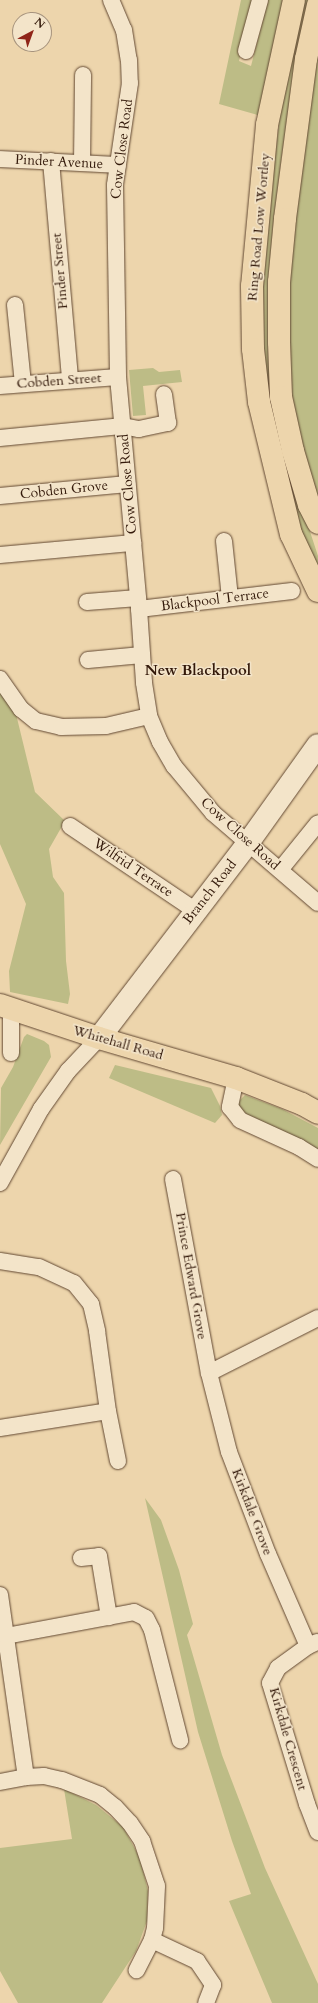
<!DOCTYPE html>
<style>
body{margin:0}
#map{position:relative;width:318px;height:2003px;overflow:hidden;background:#edd5ac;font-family:Cardo,serif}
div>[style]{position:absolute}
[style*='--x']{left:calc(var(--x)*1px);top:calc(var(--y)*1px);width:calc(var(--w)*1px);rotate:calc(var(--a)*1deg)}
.green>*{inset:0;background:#bdbc86}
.roads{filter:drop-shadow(0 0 1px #624832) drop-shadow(0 0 1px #624832)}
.street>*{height:16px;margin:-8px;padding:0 8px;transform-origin:8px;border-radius:8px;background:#f3e4c9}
.secondary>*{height:22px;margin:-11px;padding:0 11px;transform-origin:11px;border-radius:11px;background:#f3e4c9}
.primary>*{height:22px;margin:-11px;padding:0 11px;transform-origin:11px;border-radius:11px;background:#edd5ac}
.highway>*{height:22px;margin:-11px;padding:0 11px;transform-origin:11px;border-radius:11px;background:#edd5ac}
span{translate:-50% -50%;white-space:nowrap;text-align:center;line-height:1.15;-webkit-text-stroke:3px #f3e4c9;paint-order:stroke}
.street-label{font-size:14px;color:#33190a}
.neighbourhood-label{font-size:15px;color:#33190a;font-weight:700}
.north{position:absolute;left:12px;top:12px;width:40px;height:40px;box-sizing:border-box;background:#f3e4c9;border:1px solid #a6937d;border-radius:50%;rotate:41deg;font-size:11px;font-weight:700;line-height:16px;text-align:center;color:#33190a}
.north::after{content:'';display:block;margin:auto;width:14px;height:18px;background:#8f2418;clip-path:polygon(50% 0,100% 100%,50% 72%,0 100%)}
</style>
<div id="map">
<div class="green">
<i style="clip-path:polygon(241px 0,254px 0,239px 61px,251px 66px,268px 0,283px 0,261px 116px,219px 104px)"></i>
<i style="clip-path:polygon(300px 0,309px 0,294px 72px,281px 162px,272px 251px,273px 398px,267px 398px,263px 356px,262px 266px,283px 89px)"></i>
<i style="clip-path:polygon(318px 5px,318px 503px,293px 451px,279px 342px)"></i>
<i style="clip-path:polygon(153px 368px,159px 372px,180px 370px,182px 382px,143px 386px,146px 415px,133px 416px,129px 370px)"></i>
<i style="clip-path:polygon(268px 403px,273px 403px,298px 495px,318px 556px,318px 575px,303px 543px)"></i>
<i style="clip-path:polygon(0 689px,16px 714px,35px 792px,65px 821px,49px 849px,53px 877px,64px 893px,66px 961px,70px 994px,68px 1004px,10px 992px,9px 971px,26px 904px,0 844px)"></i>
<i style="clip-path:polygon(27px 1034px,44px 1041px,49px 1045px,51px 1057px,0 1145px,1px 1088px,13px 1067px,24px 1037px)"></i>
<i style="clip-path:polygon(115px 1065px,211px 1088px,220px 1106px,222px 1115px,215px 1123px,109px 1078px)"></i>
<i style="clip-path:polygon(245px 1095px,282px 1109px,318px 1128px,318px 1153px,239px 1111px,238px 1102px)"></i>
<i style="clip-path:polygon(145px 1498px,161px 1520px,179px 1570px,193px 1624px,187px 1635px,222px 1755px,265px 1868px,318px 1984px,318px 2003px,272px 2003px,229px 1901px,251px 1894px,232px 1841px,198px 1732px)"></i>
<i style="clip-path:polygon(64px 1789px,96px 1805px,123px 1827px,140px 1858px,148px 1891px,147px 1921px,136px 1951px,102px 2003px,18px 2003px,0 1971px,0 1848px,72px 1839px)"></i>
</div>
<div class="roads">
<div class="street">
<i style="--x:111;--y:0;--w:33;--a:67"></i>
<i style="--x:124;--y:30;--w:30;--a:81"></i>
<i style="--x:129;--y:60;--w:23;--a:88"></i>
<i style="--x:130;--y:83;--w:103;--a:98.4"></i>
<i style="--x:115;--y:185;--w:192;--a:89.1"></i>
<i style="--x:118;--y:377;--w:233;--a:84.8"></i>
<i style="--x:139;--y:609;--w:74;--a:86.1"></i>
<i style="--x:144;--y:683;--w:33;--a:81"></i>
<i style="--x:149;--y:716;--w:28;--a:67"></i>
<i style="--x:160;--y:742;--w:28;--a:60"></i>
<i style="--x:174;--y:766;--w:61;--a:50.3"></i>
<i style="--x:213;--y:813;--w:138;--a:40.6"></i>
<i style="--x:246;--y:51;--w:53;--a:-74.6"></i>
<i style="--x:0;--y:159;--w:118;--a:2.9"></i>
<i style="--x:51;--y:161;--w:220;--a:85"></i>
<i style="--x:82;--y:163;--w:88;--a:-89.3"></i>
<i style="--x:15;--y:305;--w:79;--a:84.2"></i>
<i style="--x:0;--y:386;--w:118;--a:-4.4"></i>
<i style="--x:0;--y:438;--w:124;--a:-5.6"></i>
<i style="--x:123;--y:426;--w:16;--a:11"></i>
<i style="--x:139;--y:429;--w:30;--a:-12"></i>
<i style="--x:168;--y:423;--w:29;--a:-98"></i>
<i style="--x:0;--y:496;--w:128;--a:-5.4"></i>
<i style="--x:224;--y:541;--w:57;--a:84"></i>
<i style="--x:0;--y:555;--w:134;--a:-5.2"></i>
<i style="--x:87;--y:602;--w:51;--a:-4.5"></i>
<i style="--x:139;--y:609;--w:154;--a:-6.7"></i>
<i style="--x:88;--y:660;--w:54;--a:-5.3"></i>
<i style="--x:0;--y:679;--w:37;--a:55"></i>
<i style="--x:21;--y:709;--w:19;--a:39"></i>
<i style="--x:36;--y:721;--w:26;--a:13"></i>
<i style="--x:61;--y:727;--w:45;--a:-1.3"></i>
<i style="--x:106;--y:726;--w:44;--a:-13.1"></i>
<i style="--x:70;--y:826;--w:152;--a:34"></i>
<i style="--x:280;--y:870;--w:60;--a:-51"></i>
<i style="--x:11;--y:1008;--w:45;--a:90"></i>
<i style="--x:236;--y:1078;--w:30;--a:102"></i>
<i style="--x:230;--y:1107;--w:16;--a:52"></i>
<i style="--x:240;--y:1120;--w:65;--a:24.6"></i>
<i style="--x:299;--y:1147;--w:22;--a:32"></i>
<i style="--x:173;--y:1179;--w:197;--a:79.5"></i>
<i style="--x:209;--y:1373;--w:81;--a:75.8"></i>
<i style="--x:229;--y:1452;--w:109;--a:69.1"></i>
<i style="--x:268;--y:1554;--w:100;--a:66.5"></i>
<i style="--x:0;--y:1183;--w:85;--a:-61"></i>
<i style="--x:41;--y:1109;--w:47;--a:-54.6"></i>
<i style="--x:68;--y:1071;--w:45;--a:-46.8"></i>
<i style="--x:0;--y:1261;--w:39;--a:9"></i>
<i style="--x:39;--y:1267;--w:38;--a:25"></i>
<i style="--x:74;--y:1283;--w:27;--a:51"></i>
<i style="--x:91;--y:1304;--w:28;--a:77"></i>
<i style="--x:97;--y:1331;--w:81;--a:82.2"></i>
<i style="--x:108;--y:1411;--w:51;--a:78.7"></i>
<i style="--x:209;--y:1373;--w:122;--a:-26.8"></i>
<i style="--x:0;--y:1428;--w:109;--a:-8.9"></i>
<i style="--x:81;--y:1558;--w:18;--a:-6"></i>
<i style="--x:99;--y:1556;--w:62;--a:80.7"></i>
<i style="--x:0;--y:1595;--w:184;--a:81.9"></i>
<i style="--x:6;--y:1636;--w:130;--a:-10.6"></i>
<i style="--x:134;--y:1612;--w:13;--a:27"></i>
<i style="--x:146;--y:1618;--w:13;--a:63"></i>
<i style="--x:152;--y:1630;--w:114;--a:75.7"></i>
<i style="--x:317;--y:1642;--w:10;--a:156"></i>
<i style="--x:308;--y:1646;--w:37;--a:144"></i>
<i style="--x:278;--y:1668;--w:17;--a:118"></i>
<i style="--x:270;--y:1683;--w:127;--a:73"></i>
<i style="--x:307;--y:1804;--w:30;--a:69"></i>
<i style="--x:0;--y:1782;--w:26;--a:-11"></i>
<i style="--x:26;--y:1777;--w:18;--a:-3"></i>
<i style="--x:44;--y:1776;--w:18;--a:13"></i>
<i style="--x:62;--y:1780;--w:41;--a:21.5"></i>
<i style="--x:100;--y:1795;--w:19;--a:39"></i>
<i style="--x:115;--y:1807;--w:22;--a:47"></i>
<i style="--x:130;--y:1823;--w:22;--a:56"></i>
<i style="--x:142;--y:1841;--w:47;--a:71.6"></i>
<i style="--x:157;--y:1886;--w:42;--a:92.7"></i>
<i style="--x:155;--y:1928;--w:12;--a:104"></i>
<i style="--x:152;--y:1940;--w:34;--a:117"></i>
<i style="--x:152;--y:1940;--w:50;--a:25"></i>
<i style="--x:197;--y:1961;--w:29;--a:56"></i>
<i style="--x:213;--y:1985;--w:19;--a:111"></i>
</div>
<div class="secondary">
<i style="--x:99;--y:1038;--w:245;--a:-52.6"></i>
<i style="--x:248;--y:843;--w:120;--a:-54.5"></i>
</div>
<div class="primary">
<i style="--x:0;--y:1005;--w:104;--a:18.4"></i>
<i style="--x:99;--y:1038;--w:143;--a:16.3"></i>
<i style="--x:236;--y:1078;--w:71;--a:21.5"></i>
<i style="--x:302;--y:1104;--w:18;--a:29"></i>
</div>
<div class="highway">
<i style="--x:294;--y:0;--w:128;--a:102.2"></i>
<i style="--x:267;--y:125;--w:162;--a:95.3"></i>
<i style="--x:252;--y:286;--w:63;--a:89.1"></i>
<i style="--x:253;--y:349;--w:53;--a:83.5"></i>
<i style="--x:259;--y:402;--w:136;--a:76.4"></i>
<i style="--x:291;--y:534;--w:63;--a:64.7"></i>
<i style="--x:318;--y:5;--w:55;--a:102.5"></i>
<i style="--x:306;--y:59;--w:161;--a:97.5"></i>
<i style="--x:285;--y:219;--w:63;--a:95.4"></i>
<i style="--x:279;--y:282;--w:60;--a:90"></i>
<i style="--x:279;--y:342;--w:55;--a:87.9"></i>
<i style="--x:281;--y:397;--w:55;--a:77.5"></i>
<i style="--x:293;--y:451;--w:56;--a:73.5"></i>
<i style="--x:309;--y:505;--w:20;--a:63"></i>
</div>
</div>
<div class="street-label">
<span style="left:122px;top:149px;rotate:-83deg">Cow Close Road</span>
<span style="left:59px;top:162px;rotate:3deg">Pinder Avenue</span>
<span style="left:259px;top:227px;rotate:-85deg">Ring Road Low Wortley</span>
<span style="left:60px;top:271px;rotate:-95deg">Pinder Street</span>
<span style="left:59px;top:381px;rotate:-4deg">Cobden Street</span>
<span style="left:128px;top:484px;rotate:-95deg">Cow Close Road</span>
<span style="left:64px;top:490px;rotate:-6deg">Cobden Grove</span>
<span style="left:215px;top:600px;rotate:-7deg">Blackpool Terrace</span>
<span style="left:240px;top:834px;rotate:42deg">Cow Close Road</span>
<span style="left:133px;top:868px;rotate:34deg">Wilfrid Terrace</span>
<span style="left:210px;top:892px;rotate:-52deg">Branch Road</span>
<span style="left:118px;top:1043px;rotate:16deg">Whitehall Road</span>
<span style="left:191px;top:1276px;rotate:80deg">Prince Edward Grove</span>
<span style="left:252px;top:1512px;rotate:69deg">Kirkdale Grove</span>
<span style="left:288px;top:1739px;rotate:74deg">Kirkdale Crescent</span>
</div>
<div class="neighbourhood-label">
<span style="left:198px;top:671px">New Blackpool</span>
</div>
<div class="north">N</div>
</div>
